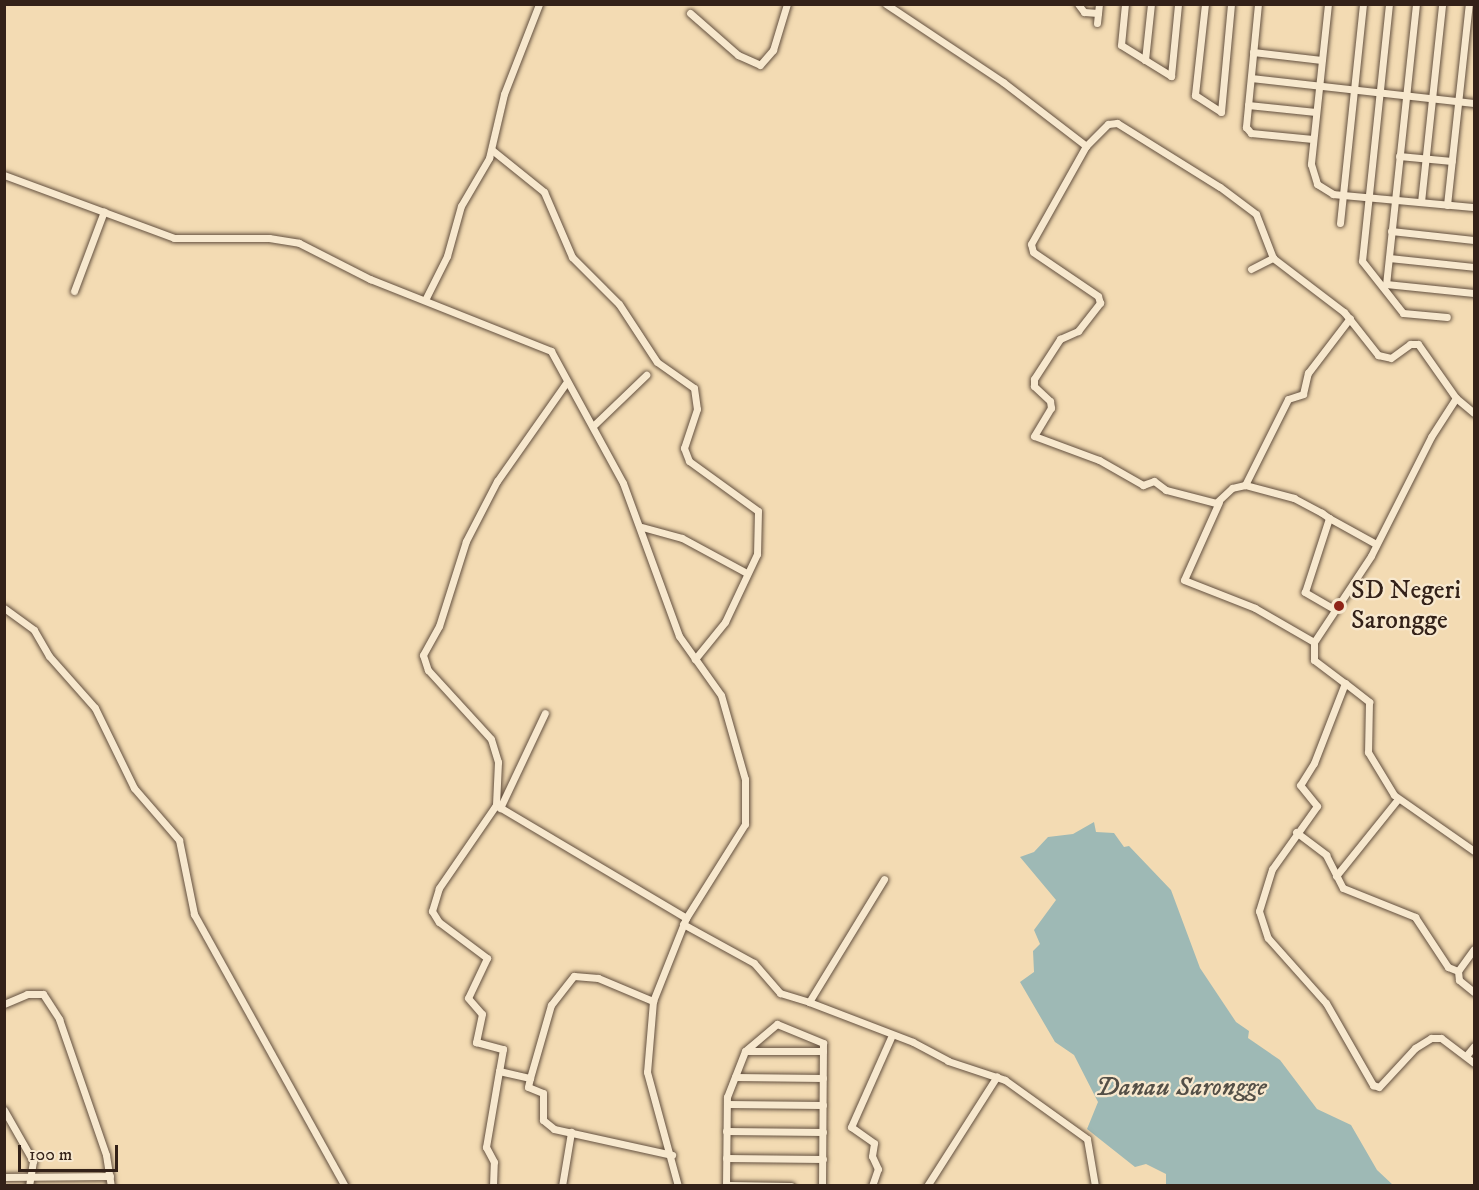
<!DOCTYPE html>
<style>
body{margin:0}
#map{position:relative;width:1479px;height:1190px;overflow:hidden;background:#f3dbb3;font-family:"IM FELL DW Pica",serif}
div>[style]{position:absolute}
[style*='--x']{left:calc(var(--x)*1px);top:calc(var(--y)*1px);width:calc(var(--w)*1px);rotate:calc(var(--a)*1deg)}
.water>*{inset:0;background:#9eb9b5}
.roads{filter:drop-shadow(0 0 2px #63503f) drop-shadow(0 0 2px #63503f)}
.minor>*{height:7px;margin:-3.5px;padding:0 3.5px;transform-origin:3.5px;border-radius:3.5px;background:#f7e8ce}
.dots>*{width:16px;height:16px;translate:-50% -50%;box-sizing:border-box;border:3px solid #f7e8ce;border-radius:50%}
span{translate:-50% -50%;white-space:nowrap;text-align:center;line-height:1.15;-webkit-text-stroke:4.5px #f7e8ce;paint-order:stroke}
.poi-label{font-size:26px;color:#332118}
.left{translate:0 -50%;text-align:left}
.water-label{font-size:27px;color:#534f47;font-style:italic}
.frame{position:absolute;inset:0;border:6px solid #332118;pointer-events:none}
.scale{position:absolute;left:18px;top:1145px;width:100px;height:27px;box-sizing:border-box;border:3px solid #332118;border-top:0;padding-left:8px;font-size:18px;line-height:21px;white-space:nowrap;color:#332118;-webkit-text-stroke:4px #f7e8ce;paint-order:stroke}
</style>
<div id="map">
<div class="water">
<i style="clip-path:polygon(1094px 822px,1096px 832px,1114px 833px,1124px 847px,1129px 846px,1171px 890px,1200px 968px,1236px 1022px,1249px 1031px,1248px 1038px,1280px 1060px,1317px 1109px,1351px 1125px,1377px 1170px,1393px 1185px,1166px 1185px,1166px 1174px,1146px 1164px,1135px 1167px,1087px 1129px,1098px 1102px,1074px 1055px,1055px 1042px,1020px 982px,1034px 972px,1033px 951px,1040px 944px,1034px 930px,1056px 900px,1020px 857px,1034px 852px,1048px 837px,1073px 834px)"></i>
</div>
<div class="roads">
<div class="minor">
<i style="--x:886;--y:4;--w:141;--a:33.7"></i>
<i style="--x:1003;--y:82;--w:105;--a:37.6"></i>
<i style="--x:1078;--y:4;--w:10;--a:53"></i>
<i style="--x:1084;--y:12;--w:14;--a:4"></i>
<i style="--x:1125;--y:4;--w:41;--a:95.6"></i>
<i style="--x:1121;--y:45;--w:59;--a:31.8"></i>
<i style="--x:1171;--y:76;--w:72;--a:-84.4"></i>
<i style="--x:1205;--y:4;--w:92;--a:96.3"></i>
<i style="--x:1195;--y:95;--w:31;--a:33"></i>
<i style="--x:1221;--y:112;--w:108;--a:-84.7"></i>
<i style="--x:1258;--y:4;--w:124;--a:95.6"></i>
<i style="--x:1246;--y:127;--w:8;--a:50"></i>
<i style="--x:1251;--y:133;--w:62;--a:5.5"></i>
<i style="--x:1328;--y:4;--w:161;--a:96.1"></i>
<i style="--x:1311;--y:164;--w:21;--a:73"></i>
<i style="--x:1317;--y:184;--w:19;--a:32"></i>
<i style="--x:1333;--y:194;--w:142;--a:5.3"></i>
<i style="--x:1389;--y:4;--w:258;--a:96"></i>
<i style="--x:1362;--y:261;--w:66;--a:51.7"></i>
<i style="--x:1403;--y:313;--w:44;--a:5.2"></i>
<i style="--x:1416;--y:4;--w:282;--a:96.1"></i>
<i style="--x:1386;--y:284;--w:88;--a:5.8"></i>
<i style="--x:690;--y:13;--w:64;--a:41.2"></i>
<i style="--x:738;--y:55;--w:24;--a:24"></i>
<i style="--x:760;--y:65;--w:20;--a:-49"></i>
<i style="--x:773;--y:50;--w:48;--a:-73.1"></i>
<i style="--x:1097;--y:23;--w:19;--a:-84"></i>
<i style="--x:1253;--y:52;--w:69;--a:6.6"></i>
<i style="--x:1145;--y:60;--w:56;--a:-83.9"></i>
<i style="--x:1251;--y:78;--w:224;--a:6.4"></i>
<i style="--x:1248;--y:105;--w:68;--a:5.9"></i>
<i style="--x:492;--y:150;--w:67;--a:38.9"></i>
<i style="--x:544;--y:192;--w:71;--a:66.7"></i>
<i style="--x:572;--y:257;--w:66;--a:45"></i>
<i style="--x:619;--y:304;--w:69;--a:56.8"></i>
<i style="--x:657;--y:362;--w:45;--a:35.1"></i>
<i style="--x:694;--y:388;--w:21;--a:82"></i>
<i style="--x:697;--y:409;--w:41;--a:108.4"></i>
<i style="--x:684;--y:448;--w:14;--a:69"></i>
<i style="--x:689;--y:461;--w:85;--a:35.9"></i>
<i style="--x:758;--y:511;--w:43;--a:91.3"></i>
<i style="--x:757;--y:554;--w:75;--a:115.2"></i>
<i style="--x:725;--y:622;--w:48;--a:129"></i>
<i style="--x:1399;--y:156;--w:53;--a:5.4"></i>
<i style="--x:4;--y:175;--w:181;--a:20.3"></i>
<i style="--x:174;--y:238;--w:95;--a:0"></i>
<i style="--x:269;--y:238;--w:30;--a:9"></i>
<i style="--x:299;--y:243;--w:80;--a:26.9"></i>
<i style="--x:370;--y:279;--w:195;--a:21.7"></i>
<i style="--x:551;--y:351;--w:150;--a:61.4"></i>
<i style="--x:623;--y:483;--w:163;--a:69.9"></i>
<i style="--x:679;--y:636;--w:72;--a:54.6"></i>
<i style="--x:721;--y:695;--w:87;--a:74.1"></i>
<i style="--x:745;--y:779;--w:45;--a:90"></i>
<i style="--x:745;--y:824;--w:111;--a:122.1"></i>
<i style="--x:686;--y:918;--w:89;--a:111.7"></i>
<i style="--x:653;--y:1001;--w:71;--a:94.8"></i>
<i style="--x:647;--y:1072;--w:118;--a:74.8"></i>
<i style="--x:1421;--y:202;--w:199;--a:-83.9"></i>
<i style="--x:1447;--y:205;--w:202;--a:-83.8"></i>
<i style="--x:1340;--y:223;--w:220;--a:-84"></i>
<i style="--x:1391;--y:231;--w:83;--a:6.2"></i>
<i style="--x:1389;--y:258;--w:85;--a:6"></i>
<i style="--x:1251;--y:269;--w:25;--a:-27"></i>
<i style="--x:74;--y:291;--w:85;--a:-69.4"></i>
<i style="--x:426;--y:298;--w:47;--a:-63.4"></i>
<i style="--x:447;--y:256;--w:52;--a:-74.4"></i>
<i style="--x:461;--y:206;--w:56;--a:-59.7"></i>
<i style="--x:489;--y:158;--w:66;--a:-76.8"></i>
<i style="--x:504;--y:94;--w:97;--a:-68.7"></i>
<i style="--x:566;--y:383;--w:120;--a:125.1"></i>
<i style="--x:497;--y:481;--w:68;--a:117.3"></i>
<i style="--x:466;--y:541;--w:89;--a:107.6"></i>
<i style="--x:439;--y:626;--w:33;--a:119"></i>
<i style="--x:423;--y:655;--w:16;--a:72"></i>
<i style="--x:428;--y:670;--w:93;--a:47.6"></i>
<i style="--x:491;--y:739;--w:24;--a:73"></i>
<i style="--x:498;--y:762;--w:43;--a:92.7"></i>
<i style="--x:496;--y:805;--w:101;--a:124.5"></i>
<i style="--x:439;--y:888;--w:24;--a:107"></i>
<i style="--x:432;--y:911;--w:13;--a:58"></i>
<i style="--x:439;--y:922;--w:60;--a:36.9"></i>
<i style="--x:487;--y:958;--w:44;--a:115.4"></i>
<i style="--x:468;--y:998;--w:21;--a:49"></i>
<i style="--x:482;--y:1014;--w:29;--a:102"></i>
<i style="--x:476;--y:1042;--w:28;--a:15"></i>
<i style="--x:503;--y:1049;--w:22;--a:100"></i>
<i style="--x:499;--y:1071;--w:32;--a:13"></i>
<i style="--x:530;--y:1078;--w:9;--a:103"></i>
<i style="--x:528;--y:1087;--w:16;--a:22"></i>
<i style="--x:543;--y:1093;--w:27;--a:90"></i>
<i style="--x:543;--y:1120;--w:14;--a:39"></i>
<i style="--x:554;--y:1129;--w:121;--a:12.4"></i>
<i style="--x:1456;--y:398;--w:46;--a:122.7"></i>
<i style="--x:1431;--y:437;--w:133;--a:116.8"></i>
<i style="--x:1371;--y:556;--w:103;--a:123.5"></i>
<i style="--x:1314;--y:642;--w:18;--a:90"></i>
<i style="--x:1314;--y:660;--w:39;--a:37"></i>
<i style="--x:1345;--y:683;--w:86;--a:111.2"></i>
<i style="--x:1314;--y:763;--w:26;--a:122"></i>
<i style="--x:1300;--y:785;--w:27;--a:51"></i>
<i style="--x:1317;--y:806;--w:77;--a:125.5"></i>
<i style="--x:1272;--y:869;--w:44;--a:107.2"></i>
<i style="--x:1259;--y:911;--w:28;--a:72"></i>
<i style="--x:1268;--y:938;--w:87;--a:48.3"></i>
<i style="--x:1326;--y:1003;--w:95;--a:60.2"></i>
<i style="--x:1373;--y:1085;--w:6;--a:18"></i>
<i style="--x:1379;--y:1087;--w:53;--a:-47.3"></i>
<i style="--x:1415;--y:1048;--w:19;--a:-32"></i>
<i style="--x:1431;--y:1038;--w:10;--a:0"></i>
<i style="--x:1441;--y:1038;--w:41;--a:37.1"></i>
<i style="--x:593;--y:426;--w:74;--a:-43.9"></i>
<i style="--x:1245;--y:485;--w:96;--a:-63.4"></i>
<i style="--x:1288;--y:399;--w:16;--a:-18"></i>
<i style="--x:1303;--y:394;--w:22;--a:-77"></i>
<i style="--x:1308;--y:373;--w:69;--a:-52.6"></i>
<i style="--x:1219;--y:502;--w:85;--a:114.2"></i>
<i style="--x:1184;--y:580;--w:76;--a:21.5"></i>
<i style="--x:1255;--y:608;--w:68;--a:30"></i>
<i style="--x:1329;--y:518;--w:54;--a:29"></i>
<i style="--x:642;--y:527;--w:41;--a:15.4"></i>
<i style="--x:682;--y:538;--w:72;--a:28.4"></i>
<i style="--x:4;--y:608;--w:37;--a:36"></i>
<i style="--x:34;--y:630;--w:30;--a:60"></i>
<i style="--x:49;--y:656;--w:69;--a:48.5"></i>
<i style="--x:95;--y:708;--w:89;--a:64"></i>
<i style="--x:134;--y:788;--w:69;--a:49.1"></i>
<i style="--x:179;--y:840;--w:76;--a:78.5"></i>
<i style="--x:194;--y:914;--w:311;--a:61"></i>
<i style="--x:1334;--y:609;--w:34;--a:-150"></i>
<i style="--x:1305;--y:592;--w:78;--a:-72"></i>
<i style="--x:1329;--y:518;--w:9;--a:-144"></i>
<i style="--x:1322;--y:513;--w:32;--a:-152"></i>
<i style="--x:1294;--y:498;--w:51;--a:-165.1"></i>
<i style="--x:1245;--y:485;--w:13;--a:167"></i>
<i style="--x:1232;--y:488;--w:22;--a:137"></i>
<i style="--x:1216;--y:503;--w:52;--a:-165.4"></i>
<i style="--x:1166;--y:490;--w:15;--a:-143"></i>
<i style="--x:1154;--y:481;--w:12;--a:160"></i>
<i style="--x:1143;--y:485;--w:51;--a:-150.4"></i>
<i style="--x:1099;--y:460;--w:69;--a:-159.7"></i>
<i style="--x:1034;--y:436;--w:33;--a:-59"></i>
<i style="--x:1051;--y:408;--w:7;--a:-98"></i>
<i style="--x:1050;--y:401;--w:22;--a:-137"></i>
<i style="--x:1034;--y:386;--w:7;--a:-90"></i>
<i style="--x:1034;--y:379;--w:48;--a:-57"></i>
<i style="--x:1060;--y:339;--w:20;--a:-24"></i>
<i style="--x:1078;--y:331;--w:36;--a:-52"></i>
<i style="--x:1100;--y:303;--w:7;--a:-106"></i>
<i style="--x:1098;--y:296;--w:78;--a:-145.9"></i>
<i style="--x:1033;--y:252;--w:8;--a:-104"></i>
<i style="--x:1031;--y:244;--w:112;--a:-60.7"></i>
<i style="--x:1086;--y:146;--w:31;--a:-45"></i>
<i style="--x:1108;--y:124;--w:9;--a:-6"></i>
<i style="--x:1117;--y:123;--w:121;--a:31.9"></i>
<i style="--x:1220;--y:187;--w:45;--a:36.9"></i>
<i style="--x:1256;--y:214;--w:47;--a:68.9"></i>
<i style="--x:1273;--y:258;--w:89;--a:37.3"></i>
<i style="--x:1344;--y:312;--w:55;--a:51.7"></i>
<i style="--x:1378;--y:355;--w:13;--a:13"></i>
<i style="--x:1391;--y:358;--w:24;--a:-36"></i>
<i style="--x:1410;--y:344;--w:8;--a:0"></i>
<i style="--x:1418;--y:344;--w:66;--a:54.9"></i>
<i style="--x:1456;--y:398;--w:23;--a:40"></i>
<i style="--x:1345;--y:683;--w:31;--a:38"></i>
<i style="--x:1369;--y:702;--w:50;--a:91.1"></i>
<i style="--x:1368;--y:752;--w:50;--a:58.8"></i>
<i style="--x:1394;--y:795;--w:98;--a:35"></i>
<i style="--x:496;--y:805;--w:221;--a:30.7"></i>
<i style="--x:500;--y:808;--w:105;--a:-64.7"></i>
<i style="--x:1296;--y:832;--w:38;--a:37"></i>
<i style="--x:1326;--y:855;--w:37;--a:63"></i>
<i style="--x:1343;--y:888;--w:78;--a:21.9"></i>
<i style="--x:1415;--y:917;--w:60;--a:56.6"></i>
<i style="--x:1448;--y:967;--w:11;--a:22"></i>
<i style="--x:1458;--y:971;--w:27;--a:-54"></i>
<i style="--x:1336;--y:876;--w:99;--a:-51.2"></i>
<i style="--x:683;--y:924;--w:81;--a:28.8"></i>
<i style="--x:754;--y:963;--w:40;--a:49"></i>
<i style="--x:780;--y:993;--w:30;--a:17"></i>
<i style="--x:809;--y:1002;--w:144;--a:-58.6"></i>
<i style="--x:1458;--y:971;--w:9;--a:84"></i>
<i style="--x:1459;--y:980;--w:19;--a:39"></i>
<i style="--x:809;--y:1002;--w:111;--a:21"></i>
<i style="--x:913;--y:1042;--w:40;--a:28"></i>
<i style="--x:948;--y:1061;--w:60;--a:18.4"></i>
<i style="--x:1005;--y:1080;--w:101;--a:35.7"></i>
<i style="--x:1087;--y:1139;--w:48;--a:80.3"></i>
<i style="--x:4;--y:1004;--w:25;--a:-23"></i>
<i style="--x:27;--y:994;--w:16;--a:0"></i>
<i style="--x:43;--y:994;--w:30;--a:57"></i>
<i style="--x:59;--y:1019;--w:144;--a:70.9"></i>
<i style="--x:106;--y:1155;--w:31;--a:81"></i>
<i style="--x:745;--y:1051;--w:78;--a:0"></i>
<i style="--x:1466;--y:1056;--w:13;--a:-51"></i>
<i style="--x:735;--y:1077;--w:88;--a:0.7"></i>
<i style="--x:530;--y:1078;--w:76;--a:-74"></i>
<i style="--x:551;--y:1005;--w:37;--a:-52"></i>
<i style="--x:574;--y:976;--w:24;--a:5"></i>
<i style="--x:598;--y:978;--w:60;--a:22.7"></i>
<i style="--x:727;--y:1104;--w:96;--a:0.6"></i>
<i style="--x:4;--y:1110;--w:59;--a:60.4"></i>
<i style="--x:33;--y:1161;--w:25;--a:99"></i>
<i style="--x:726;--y:1131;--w:97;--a:0.6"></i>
<i style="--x:726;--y:1158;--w:97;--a:0.6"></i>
<i style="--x:4;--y:1177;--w:106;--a:-0.5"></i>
<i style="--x:726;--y:1185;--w:65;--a:0.9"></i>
<i style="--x:493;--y:1186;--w:24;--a:-88"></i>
<i style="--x:494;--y:1162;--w:17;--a:-118"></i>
<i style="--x:486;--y:1147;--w:77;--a:-80.3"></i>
<i style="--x:562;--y:1186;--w:55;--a:-80.5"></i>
<i style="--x:726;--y:1186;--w:89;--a:-89.4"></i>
<i style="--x:727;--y:1097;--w:49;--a:-68.6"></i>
<i style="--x:745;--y:1051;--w:42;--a:-40.2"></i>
<i style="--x:777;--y:1024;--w:50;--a:22.4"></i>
<i style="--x:823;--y:1043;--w:143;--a:90.4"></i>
<i style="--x:872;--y:1186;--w:18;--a:-71"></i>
<i style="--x:878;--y:1169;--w:14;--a:-115"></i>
<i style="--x:872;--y:1156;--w:13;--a:-81"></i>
<i style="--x:874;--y:1143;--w:28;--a:-145"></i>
<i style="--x:851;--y:1127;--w:98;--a:-66"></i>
<i style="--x:927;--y:1186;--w:130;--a:-57.5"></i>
</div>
</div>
<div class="dots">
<i style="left:1339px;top:606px;background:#8f2418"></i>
</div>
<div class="poi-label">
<span class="left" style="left:1351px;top:606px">SD Negeri<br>Sarongge</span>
</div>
<div class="water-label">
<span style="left:1181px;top:1088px">Danau Sarongge</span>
</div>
<div class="frame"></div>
<div class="scale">100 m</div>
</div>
